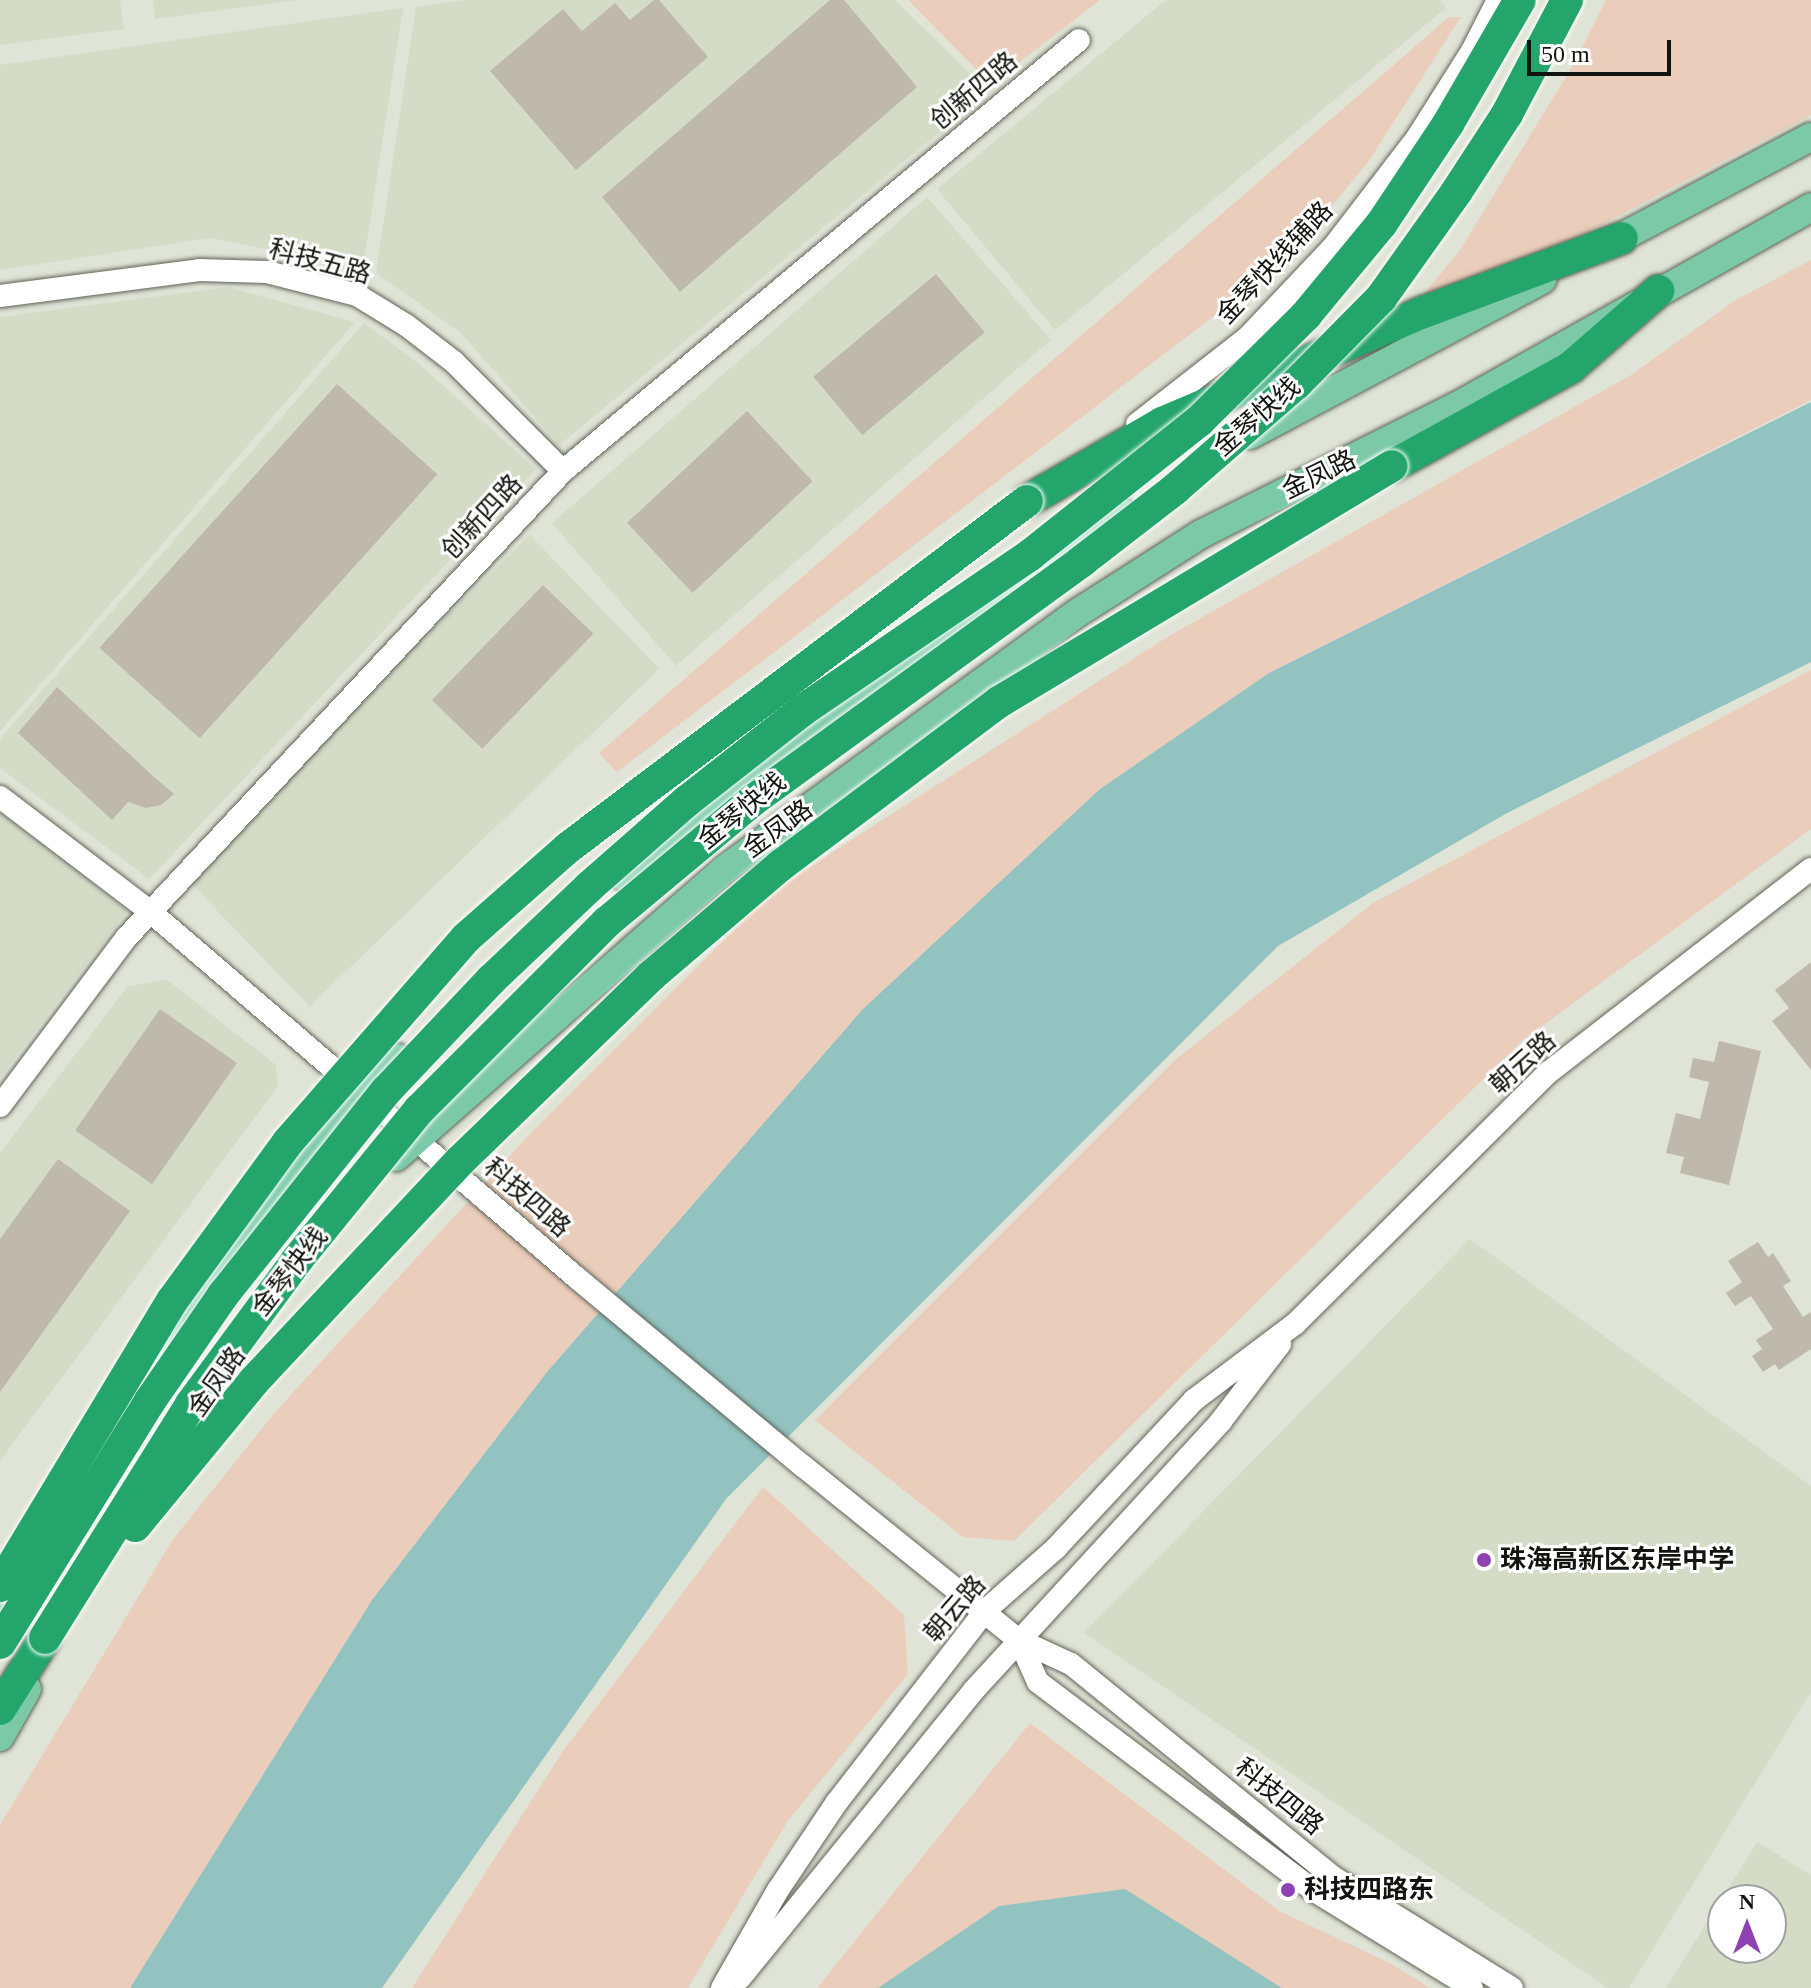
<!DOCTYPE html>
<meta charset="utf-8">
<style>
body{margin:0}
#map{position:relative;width:1811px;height:1988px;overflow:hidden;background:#dfe4d6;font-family:"Times New Roman","Noto Sans SC",serif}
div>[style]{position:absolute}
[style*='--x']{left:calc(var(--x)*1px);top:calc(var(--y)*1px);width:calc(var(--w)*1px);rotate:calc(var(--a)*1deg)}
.built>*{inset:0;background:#d4dcc7;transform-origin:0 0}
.green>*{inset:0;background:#eacdba}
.water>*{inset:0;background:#93c3c1}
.building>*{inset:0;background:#beb9ac;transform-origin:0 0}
.roads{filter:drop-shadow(0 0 2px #5f6458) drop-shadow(0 0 2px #5f6458)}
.minor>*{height:22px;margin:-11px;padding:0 11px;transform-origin:11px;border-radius:11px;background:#fff}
.major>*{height:28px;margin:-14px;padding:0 14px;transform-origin:14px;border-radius:14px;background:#7bc9a7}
.highway>*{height:32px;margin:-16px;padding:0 16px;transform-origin:16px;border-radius:16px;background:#23a56c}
.bridges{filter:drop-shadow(0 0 2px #fff) drop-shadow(0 0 2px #fff)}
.highway-bridge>*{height:32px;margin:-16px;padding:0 16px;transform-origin:16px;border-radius:16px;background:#23a56c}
.dots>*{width:22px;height:22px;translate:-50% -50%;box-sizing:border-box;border:4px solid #fff;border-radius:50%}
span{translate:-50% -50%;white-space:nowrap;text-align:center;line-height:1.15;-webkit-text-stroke:6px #fff;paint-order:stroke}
.street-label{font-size:26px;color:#12140f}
.poi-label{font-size:26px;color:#12140f;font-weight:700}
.left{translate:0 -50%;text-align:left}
.north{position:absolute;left:1707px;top:1884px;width:80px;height:80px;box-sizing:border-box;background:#fff;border:2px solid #a0a19f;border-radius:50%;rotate:0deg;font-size:22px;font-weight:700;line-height:32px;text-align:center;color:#12140f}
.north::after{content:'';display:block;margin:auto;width:28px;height:36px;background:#8d41b2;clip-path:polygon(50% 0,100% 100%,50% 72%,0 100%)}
.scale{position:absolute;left:1527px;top:40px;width:144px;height:36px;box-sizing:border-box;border:4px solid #12140f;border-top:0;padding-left:10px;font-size:24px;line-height:28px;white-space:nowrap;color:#12140f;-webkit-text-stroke:6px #fff;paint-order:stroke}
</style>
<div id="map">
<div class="built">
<i style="clip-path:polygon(0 0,120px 0,124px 29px,0 45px)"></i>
<i style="clip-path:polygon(153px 0,296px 0,155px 19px)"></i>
<i style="clip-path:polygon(467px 0,895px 0,988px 92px,559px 445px,461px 333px,376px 273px,416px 7px)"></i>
<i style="clip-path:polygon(1166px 0,1440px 0,1446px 8px,1055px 330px,937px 189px)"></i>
<i style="clip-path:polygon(403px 8px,363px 267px,209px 238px,0 270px,0 65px)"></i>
<i style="left:927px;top:197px;width:189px;height:497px;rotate:49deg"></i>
<i style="clip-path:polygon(228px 287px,355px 322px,0 731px,0 317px)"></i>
<i style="clip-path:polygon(364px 323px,418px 363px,536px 469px,149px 879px,0 768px,0 739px)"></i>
<i style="left:530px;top:535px;width:186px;height:486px;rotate:46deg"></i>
<i style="clip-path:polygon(0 813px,127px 911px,0 1077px)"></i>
<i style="clip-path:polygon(166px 979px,276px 1065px,278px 1086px,0 1461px,0 1153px,127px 987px)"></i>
<i style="clip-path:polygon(1470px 1239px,1811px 1486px,1811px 1692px,1629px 1988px,1608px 1988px,1084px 1633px)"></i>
<i style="clip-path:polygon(evenodd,1757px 1842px,1811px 1875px,1811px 1988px,1666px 1988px,1757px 1842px,1723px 1900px,1771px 1900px,1771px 1948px,1723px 1948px,1723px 1900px)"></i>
</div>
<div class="green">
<i style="clip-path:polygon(908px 0,1100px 0,991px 84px)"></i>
<i style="clip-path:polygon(1606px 0,1811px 0,1811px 115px,1391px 335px,1460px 250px,1574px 64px)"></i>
<i style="clip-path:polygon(1449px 17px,1461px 17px,1368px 162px,1286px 261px,617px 772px,599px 753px)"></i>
<i style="clip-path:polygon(1811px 260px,1811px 400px,1269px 673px,1100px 789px,863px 1009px,547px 1372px,372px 1600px,130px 1988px,0 1988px,0 1825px,174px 1538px,277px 1410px,530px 1134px,775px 889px,1169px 636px,1631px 375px,1736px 300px)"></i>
<i style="clip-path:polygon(1811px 670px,1811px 829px,1523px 1040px,1014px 1541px,963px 1537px,815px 1420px,1175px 1060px,1373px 903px)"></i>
<i style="clip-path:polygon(763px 1487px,904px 1615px,908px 1674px,787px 1822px,688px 1988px,412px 1988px,563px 1751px)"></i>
<i style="clip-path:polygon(1030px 1723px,1279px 1911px,1390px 1963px,1430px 1988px,817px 1988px)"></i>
</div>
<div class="water">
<i style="clip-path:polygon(1811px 402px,1811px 662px,1507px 813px,1278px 946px,726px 1499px,382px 1988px,130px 1988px,372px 1600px,547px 1372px,863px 1009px,1100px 789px,1269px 673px)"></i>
<i style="clip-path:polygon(1125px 1889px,1282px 1988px,878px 1988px,999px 1906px)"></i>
</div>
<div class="building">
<i style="clip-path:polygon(654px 0,659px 0,708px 57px,576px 170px,490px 71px,563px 9px,582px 31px,615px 3px,630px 20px)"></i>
<i style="clip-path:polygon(830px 0,844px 0,917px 87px,680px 292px,602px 197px)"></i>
<i style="left:936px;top:274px;width:76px;height:160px;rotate:50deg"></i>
<i style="left:337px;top:384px;width:135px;height:355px;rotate:42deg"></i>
<i style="left:747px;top:411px;width:96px;height:164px;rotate:47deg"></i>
<i style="left:543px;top:585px;width:70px;height:160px;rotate:44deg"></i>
<i style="clip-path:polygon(57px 687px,153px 776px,174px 794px,161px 805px,146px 808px,128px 802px,112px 820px,18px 733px)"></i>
<i style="clip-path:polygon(1811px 962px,1811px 1070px,1772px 1021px,1789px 1008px,1775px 990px)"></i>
<i style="left:160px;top:1009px;width:94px;height:148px;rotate:35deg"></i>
<i style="clip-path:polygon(1719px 1041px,1761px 1051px,1729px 1185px,1680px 1173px,1684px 1157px,1666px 1153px,1676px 1113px,1700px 1119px,1709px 1082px,1689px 1077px,1693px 1058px,1714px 1062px)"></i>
<i style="clip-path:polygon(58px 1159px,130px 1211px,0 1392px,0 1239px)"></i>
<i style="clip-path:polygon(1758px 1242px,1768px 1257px,1773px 1253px,1791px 1281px,1783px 1286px,1803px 1317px,1811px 1312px,1811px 1349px,1779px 1370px,1775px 1364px,1763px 1372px,1752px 1356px,1762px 1349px,1756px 1340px,1773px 1329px,1751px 1296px,1735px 1306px,1726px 1293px,1742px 1282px,1728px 1261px)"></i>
</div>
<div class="roads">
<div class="minor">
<i style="--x:0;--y:296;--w:201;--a:-7.4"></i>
<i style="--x:199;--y:270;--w:68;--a:1.7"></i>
<i style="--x:267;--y:272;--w:93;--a:14.3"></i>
<i style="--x:357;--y:295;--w:57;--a:31.5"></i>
<i style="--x:406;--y:325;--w:61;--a:37.6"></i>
<i style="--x:454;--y:362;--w:154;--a:45"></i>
<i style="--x:1137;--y:424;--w:140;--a:-38"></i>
<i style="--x:1247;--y:338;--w:127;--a:-46.6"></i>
<i style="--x:1334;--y:246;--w:136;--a:-52.5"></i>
<i style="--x:1417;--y:138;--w:103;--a:-57.7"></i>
<i style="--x:1472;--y:51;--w:57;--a:-63"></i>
<i style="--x:0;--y:797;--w:191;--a:37.3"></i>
<i style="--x:152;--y:913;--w:560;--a:40.66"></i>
<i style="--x:577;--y:1278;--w:294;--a:39.8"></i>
<i style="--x:803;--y:1466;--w:277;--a:38.9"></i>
<i style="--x:1019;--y:1640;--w:57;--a:24.8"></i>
<i style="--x:1071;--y:1664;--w:341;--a:39.1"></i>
<i style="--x:1336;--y:1879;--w:207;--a:31.8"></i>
<i style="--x:0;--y:1106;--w:211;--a:-53.1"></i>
<i style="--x:127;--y:937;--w:638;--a:-46.9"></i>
<i style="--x:563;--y:471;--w:672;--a:-39.87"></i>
<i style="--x:1019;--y:1640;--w:46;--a:65.7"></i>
<i style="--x:1038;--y:1682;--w:348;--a:37.1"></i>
<i style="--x:1316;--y:1892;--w:183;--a:31.6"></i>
<i style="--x:740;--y:1978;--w:371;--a:-50.9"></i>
<i style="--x:974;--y:1690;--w:365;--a:-47.4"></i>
<i style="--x:1221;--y:1421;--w:97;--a:-52.5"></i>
<i style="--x:722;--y:1988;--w:113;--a:-60.3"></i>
<i style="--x:778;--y:1890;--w:106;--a:-56.2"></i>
<i style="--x:837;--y:1802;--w:243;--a:-52.2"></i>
<i style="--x:986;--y:1610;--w:94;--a:-41.5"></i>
<i style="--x:1056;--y:1548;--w:202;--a:-47"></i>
<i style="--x:1194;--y:1400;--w:126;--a:-37"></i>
<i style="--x:1295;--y:1324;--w:358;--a:-44.8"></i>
<i style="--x:1549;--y:1072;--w:331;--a:-37.8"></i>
</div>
<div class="major">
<i style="--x:1603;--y:247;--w:235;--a:-27.9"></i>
<i style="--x:1250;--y:435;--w:331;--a:-28"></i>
<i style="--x:622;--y:876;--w:302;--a:-36.8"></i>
<i style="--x:864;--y:695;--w:316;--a:-35.3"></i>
<i style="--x:396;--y:1157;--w:437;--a:-41.2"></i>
<i style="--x:725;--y:869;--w:437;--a:-36"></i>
<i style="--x:1079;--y:612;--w:145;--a:-32.6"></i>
<i style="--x:1201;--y:534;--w:286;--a:-26.6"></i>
<i style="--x:1457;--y:406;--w:406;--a:-29.3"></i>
<i style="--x:135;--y:1388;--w:218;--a:-54.9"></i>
<i style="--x:260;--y:1210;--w:205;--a:-48"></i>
<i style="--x:0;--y:1608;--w:45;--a:-59.5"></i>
<i style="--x:0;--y:1737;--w:55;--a:-60.6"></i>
</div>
<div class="highway">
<i style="--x:1392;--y:466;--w:205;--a:-28.9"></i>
<i style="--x:1571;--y:367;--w:116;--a:-41.1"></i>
<i style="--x:1027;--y:501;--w:156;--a:-30"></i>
<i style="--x:1162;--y:423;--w:285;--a:-23"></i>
<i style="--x:1424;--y:312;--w:211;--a:-20.5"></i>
<i style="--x:0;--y:1709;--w:84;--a:-57.6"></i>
</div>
</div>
<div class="bridges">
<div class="highway-bridge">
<i style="--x:135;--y:1526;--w:188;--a:-50.6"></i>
<i style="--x:254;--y:1381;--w:301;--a:-46.9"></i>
<i style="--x:460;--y:1161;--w:266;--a:-44.1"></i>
<i style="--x:651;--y:976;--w:171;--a:-40.5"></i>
<i style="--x:781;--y:865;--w:272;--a:-36.8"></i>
<i style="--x:999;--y:702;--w:458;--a:-31"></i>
<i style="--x:0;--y:1586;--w:333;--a:-58.9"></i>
<i style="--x:172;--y:1301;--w:197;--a:-53.9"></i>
<i style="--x:288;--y:1142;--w:271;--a:-48.9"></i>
<i style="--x:466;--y:938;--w:137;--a:-41.5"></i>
<i style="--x:569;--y:847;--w:574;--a:-37.07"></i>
<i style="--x:45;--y:1638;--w:276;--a:-58"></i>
<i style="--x:191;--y:1404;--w:179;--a:-53.6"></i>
<i style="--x:297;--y:1260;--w:193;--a:-50.9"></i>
<i style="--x:419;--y:1110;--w:266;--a:-45"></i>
<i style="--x:607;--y:922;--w:189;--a:-39.8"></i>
<i style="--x:752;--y:801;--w:408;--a:-36"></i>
<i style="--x:1082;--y:561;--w:118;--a:-37.7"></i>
<i style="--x:1175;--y:489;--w:160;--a:-41"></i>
<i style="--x:1296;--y:384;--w:121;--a:-45.3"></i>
<i style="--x:1381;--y:298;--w:131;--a:-54.6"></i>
<i style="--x:1457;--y:191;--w:92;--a:-57"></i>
<i style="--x:1507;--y:114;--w:129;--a:-62.2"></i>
<i style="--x:0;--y:1643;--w:285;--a:-58.2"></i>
<i style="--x:150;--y:1401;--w:129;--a:-55.4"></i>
<i style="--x:223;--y:1295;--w:261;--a:-51.4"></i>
<i style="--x:386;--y:1091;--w:153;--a:-46.6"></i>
<i style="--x:491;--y:980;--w:135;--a:-43.5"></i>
<i style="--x:589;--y:887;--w:130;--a:-41.3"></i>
<i style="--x:687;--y:801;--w:147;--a:-38.1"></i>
<i style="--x:803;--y:710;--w:275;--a:-34.3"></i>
<i style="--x:1030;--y:555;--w:216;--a:-38.4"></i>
<i style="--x:1199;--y:421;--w:151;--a:-44.7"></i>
<i style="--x:1306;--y:315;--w:119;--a:-50.4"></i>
<i style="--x:1382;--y:223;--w:119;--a:-56.3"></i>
<i style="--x:1448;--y:124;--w:143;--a:-59.9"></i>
</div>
</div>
<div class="dots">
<i style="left:1484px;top:1560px;background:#8d41b2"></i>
<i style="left:1288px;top:1890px;background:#8d41b2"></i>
</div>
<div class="street-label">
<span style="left:974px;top:91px;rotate:-40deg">创新四路</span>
<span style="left:320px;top:262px;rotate:15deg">科技五路</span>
<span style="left:1275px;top:263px;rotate:-47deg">金琴快线辅路</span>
<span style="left:1257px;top:417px;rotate:-41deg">金琴快线</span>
<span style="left:1319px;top:475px;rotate:-26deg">金凤路</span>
<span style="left:482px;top:517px;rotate:-47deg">创新四路</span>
<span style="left:742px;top:811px;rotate:-39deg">金琴快线</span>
<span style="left:778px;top:829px;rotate:-36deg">金凤路</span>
<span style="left:1523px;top:1063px;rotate:-42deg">朝云路</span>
<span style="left:527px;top:1198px;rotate:41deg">科技四路</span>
<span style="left:290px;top:1272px;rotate:-52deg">金琴快线</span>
<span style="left:217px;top:1382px;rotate:-55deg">金凤路</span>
<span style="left:955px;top:1609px;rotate:-49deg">朝云路</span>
<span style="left:1279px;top:1797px;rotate:39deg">科技四路</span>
</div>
<div class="poi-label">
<span class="left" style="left:1500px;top:1560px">珠海高新区东岸中学</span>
<span class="left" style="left:1304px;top:1890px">科技四路东</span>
</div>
<div class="north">N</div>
<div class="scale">50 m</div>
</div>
